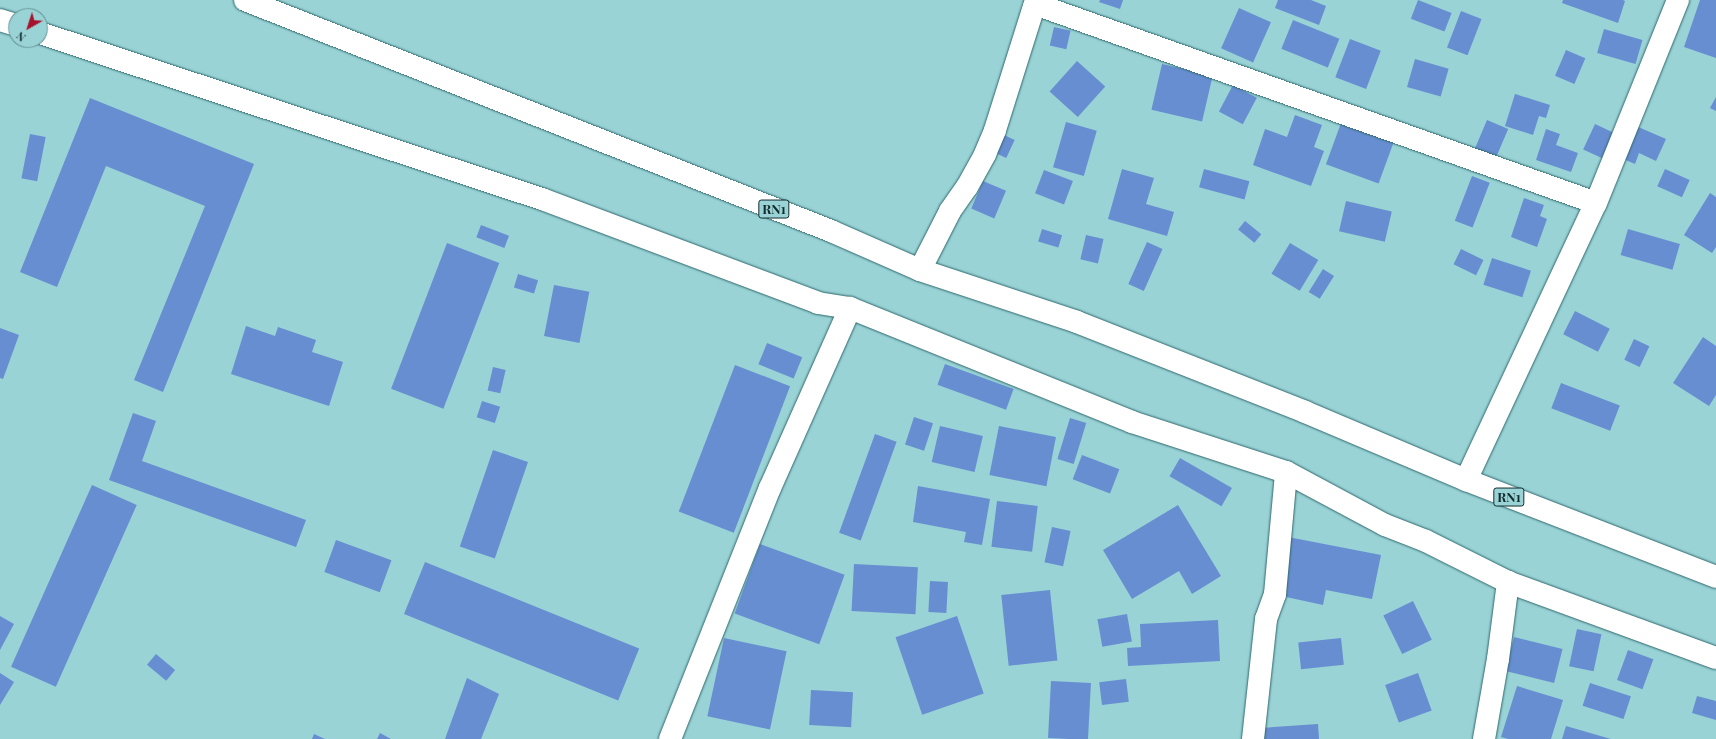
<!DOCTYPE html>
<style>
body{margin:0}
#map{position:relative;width:1716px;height:739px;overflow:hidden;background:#99d3d6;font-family:"Playfair Display",serif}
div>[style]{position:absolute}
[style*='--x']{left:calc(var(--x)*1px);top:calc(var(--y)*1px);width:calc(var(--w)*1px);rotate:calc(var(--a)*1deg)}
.building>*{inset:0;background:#678ed1;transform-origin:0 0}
.roads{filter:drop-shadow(0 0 1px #30686c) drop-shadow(0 0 1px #30686c)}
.minor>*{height:22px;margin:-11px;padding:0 11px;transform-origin:11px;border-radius:11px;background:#fff}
.trunk>*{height:22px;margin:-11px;padding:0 11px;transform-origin:11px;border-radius:11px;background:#fff}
span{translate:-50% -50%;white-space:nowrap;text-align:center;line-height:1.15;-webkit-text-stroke:3px #99d3d6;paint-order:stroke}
.shield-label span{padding:1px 3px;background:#99d3d6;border:1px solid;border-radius:3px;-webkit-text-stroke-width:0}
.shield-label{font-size:13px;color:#132b2c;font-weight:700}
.north{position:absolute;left:8px;top:8px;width:40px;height:40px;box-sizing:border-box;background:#99d3d6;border:1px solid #639092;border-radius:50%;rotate:219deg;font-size:11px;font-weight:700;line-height:16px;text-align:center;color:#132b2c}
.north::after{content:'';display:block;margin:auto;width:14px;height:18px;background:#a8112c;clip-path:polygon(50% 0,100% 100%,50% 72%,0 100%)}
</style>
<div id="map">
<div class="building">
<i style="clip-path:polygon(1100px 0,1123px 0,1120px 9px,1099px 2px)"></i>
<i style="clip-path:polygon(1278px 0,1311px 0,1326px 6px,1319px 25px,1275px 8px)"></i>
<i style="left:1418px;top:0;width:36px;height:20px;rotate:21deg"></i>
<i style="clip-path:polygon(1563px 0,1623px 0,1625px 1px,1618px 23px,1562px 3px)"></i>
<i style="clip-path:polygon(1700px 0,1716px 0,1716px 58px,1684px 47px)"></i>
<i style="left:1239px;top:8px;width:35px;height:44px;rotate:24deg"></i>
<i style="left:1461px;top:11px;width:22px;height:39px;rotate:21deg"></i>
<i style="left:1293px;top:20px;width:50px;height:31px;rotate:22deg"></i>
<i style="left:1054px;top:27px;width:17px;height:19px;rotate:13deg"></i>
<i style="left:1604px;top:29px;width:40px;height:25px;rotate:16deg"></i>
<i style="left:1350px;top:39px;width:33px;height:41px;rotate:21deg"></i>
<i style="left:1566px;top:50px;width:21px;height:28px;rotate:23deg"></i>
<i style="left:1415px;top:59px;width:35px;height:29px;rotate:16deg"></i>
<i style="left:1077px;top:61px;width:38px;height:41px;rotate:42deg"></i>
<i style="left:1162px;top:64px;width:52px;height:47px;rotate:13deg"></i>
<i style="left:1233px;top:85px;width:27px;height:30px;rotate:28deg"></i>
<i style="clip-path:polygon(1515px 94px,1550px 105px,1546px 118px,1539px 116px,1533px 135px,1505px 126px)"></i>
<i style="clip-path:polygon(1716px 97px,1716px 111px,1710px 108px)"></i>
<i style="clip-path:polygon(90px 98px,254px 164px,163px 392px,134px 380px,205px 206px,106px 166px,57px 287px,20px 272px)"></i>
<i style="clip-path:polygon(1295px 115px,1322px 125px,1314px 147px,1324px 151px,1311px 186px,1253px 165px,1265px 129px,1287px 137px)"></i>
<i style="left:1487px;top:120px;width:23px;height:33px;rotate:23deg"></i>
<i style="left:1066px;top:122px;width:32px;height:47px;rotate:16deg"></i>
<i style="left:1341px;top:123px;width:56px;height:44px;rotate:20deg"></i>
<i style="left:1595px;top:124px;width:23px;height:28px;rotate:25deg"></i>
<i style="clip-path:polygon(1636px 126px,1666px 139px,1656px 161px,1639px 153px,1635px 164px,1621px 158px)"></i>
<i style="clip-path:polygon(1546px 129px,1560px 134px,1556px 145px,1578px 153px,1571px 172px,1536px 160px)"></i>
<i style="left:30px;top:134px;width:16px;height:45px;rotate:11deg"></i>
<i style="left:1002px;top:134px;width:14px;height:20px;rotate:25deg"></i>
<i style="clip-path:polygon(1122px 169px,1154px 178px,1146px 204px,1174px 212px,1167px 236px,1108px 219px)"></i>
<i style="left:1204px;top:169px;width:47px;height:19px;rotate:15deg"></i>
<i style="left:1665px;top:169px;width:27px;height:19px;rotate:24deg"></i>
<i style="left:1044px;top:170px;width:31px;height:25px;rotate:21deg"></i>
<i style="left:1472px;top:176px;width:19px;height:48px;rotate:21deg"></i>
<i style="left:983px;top:181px;width:25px;height:30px;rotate:23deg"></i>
<i style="clip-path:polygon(1710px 193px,1716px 197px,1716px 247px,1712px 253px,1684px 235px)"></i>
<i style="clip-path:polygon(1524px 198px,1544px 205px,1540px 216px,1547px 219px,1537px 247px,1511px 237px)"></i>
<i style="left:1346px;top:201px;width:47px;height:31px;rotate:13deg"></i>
<i style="left:1245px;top:221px;width:21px;height:11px;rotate:39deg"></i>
<i style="left:481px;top:225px;width:30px;height:13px;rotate:21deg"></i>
<i style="left:1042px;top:229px;width:21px;height:13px;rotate:17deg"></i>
<i style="left:1628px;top:229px;width:54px;height:27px;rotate:16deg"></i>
<i style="left:1086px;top:235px;width:18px;height:25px;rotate:13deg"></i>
<i style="left:1147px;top:242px;width:17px;height:46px;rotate:24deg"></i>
<i style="left:447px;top:243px;width:56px;height:156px;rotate:21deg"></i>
<i style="left:1290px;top:243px;width:33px;height:36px;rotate:31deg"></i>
<i style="left:1461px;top:249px;width:25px;height:17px;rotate:26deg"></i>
<i style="left:1492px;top:258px;width:41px;height:28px;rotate:18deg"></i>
<i style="left:1323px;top:269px;width:13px;height:27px;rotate:32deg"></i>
<i style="left:518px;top:274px;width:21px;height:14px;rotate:17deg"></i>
<i style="left:554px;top:285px;width:36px;height:52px;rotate:11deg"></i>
<i style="left:1575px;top:311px;width:39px;height:26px;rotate:27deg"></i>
<i style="clip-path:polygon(246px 326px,275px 336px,278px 327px,316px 340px,312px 352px,343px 362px,329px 406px,231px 374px)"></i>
<i style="clip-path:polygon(0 328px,19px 335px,3px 379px,0 378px)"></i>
<i style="clip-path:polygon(1703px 337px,1716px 346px,1716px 395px,1709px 406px,1673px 383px)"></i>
<i style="left:1634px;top:339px;width:17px;height:23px;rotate:25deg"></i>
<i style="left:767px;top:343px;width:38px;height:23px;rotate:22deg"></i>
<i style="left:945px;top:364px;width:73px;height:22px;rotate:20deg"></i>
<i style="left:735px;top:365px;width:59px;height:157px;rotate:21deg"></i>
<i style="left:493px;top:367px;width:13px;height:24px;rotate:13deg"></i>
<i style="left:1561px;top:383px;width:63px;height:27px;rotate:21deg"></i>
<i style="left:482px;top:401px;width:19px;height:17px;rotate:18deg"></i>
<i style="clip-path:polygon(133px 413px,156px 421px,142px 461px,306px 520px,296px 547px,109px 480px)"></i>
<i style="left:914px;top:417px;width:20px;height:29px;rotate:18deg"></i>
<i style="left:1070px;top:418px;width:17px;height:43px;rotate:17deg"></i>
<i style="left:940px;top:426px;width:44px;height:37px;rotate:13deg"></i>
<i style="left:999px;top:426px;width:58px;height:50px;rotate:11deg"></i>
<i style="left:875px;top:434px;width:23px;height:105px;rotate:20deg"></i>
<i style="left:493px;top:450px;width:37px;height:102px;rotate:19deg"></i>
<i style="left:1082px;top:455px;width:40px;height:26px;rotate:21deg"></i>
<i style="left:1180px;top:458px;width:60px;height:21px;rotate:30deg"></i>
<i style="left:92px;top:485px;width:49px;height:199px;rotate:24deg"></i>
<i style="clip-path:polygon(918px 486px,990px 499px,982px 545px,964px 542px,966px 532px,913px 522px)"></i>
<i style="left:997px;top:501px;width:41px;height:46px;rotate:7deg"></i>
<i style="clip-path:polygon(1178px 505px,1221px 576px,1192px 594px,1179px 571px,1132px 599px,1103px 550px)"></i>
<i style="left:1052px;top:527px;width:19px;height:36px;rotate:12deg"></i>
<i style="clip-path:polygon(1288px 537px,1381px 555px,1372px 599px,1326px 590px,1323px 605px,1277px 595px)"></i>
<i style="left:336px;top:540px;width:59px;height:34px;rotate:20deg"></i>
<i style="left:760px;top:544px;width:90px;height:74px;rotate:20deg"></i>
<i style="left:425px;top:562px;width:231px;height:56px;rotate:22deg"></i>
<i style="left:854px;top:564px;width:64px;height:47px;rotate:3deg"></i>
<i style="left:930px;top:581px;width:18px;height:31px;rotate:3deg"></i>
<i style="left:1050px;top:590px;width:71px;height:49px;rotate:84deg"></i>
<i style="left:1413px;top:601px;width:43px;height:33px;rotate:64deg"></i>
<i style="left:1127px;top:614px;width:28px;height:30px;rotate:80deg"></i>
<i style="clip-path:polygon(0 616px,14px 624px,0 650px)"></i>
<i style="left:957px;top:616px;width:82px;height:65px;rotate:71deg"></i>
<i style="clip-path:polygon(1218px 620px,1220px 661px,1128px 666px,1127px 648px,1141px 647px,1140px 624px)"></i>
<i style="left:1577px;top:629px;width:25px;height:38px;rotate:12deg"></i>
<i style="left:1514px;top:637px;width:50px;height:35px;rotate:14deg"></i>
<i style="left:724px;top:638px;width:64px;height:80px;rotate:12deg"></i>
<i style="left:1341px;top:638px;width:27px;height:43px;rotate:84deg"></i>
<i style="left:1628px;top:650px;width:27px;height:32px;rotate:20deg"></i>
<i style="left:156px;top:654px;width:25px;height:14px;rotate:40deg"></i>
<i style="clip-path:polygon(0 673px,14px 682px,0 705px)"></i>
<i style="left:1418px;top:673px;width:40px;height:35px;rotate:70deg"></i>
<i style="clip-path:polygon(467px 678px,499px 694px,481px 739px,445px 739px)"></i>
<i style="left:1126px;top:679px;width:23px;height:27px;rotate:83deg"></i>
<i style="left:1051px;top:681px;width:40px;height:57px;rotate:3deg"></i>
<i style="left:1590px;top:683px;width:43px;height:24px;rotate:18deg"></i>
<i style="clip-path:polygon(1517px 686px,1563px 700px,1551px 739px,1508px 739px,1501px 737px)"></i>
<i style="left:811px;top:690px;width:42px;height:35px;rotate:3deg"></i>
<i style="clip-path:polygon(1697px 696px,1716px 701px,1716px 720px,1692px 713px)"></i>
<i style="clip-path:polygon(1318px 724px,1319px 739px,1262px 739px,1261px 728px)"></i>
<i style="clip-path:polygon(1566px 726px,1611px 739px,1562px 739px)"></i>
<i style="clip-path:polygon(380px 733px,391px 739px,377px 739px)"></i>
<i style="clip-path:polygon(314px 734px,325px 739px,312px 739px)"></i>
</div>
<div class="roads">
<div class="minor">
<i style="--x:1035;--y:4;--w:595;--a:19.53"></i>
<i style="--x:0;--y:20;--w:17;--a:17"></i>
<i style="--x:40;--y:33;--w:529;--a:18.3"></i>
<i style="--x:542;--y:199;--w:295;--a:20.6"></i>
<i style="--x:818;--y:303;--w:32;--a:9"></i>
<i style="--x:850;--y:308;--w:304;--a:22"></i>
<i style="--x:1132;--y:422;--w:162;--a:18"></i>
<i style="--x:1286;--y:472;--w:112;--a:28.2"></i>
<i style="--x:1385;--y:525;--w:44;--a:21.3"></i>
<i style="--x:1426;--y:541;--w:92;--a:26.6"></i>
<i style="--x:1508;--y:582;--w:221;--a:20.1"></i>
<i style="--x:920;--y:270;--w:66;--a:-63"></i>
<i style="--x:950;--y:211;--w:29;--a:-55"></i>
<i style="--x:967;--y:187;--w:38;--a:-61"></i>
<i style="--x:985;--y:154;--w:26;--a:-67"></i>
<i style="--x:995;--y:130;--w:136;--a:-72.5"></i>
<i style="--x:1466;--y:480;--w:306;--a:-64.9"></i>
<i style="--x:1596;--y:203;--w:219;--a:-68"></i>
<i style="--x:670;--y:739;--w:270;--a:-68.3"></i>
<i style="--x:770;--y:488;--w:197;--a:-66"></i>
<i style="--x:1253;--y:739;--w:121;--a:-83.8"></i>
<i style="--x:1266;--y:619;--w:27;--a:-70"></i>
<i style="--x:1275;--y:594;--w:122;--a:-84.8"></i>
<i style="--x:1484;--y:739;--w:81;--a:-80.1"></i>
<i style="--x:1498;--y:659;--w:78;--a:-82.6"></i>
</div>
<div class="trunk">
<i style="--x:245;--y:0;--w:630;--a:21.51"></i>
<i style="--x:831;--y:231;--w:97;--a:23.7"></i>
<i style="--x:920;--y:270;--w:165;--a:18.3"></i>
<i style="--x:1077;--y:322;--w:245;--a:21.5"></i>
<i style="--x:1305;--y:412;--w:175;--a:22.9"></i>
<i style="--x:1466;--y:480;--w:268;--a:21.2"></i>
</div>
</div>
<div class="shield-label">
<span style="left:774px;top:209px">RN1</span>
<span style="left:1509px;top:497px">RN1</span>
</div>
<div class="north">N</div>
</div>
